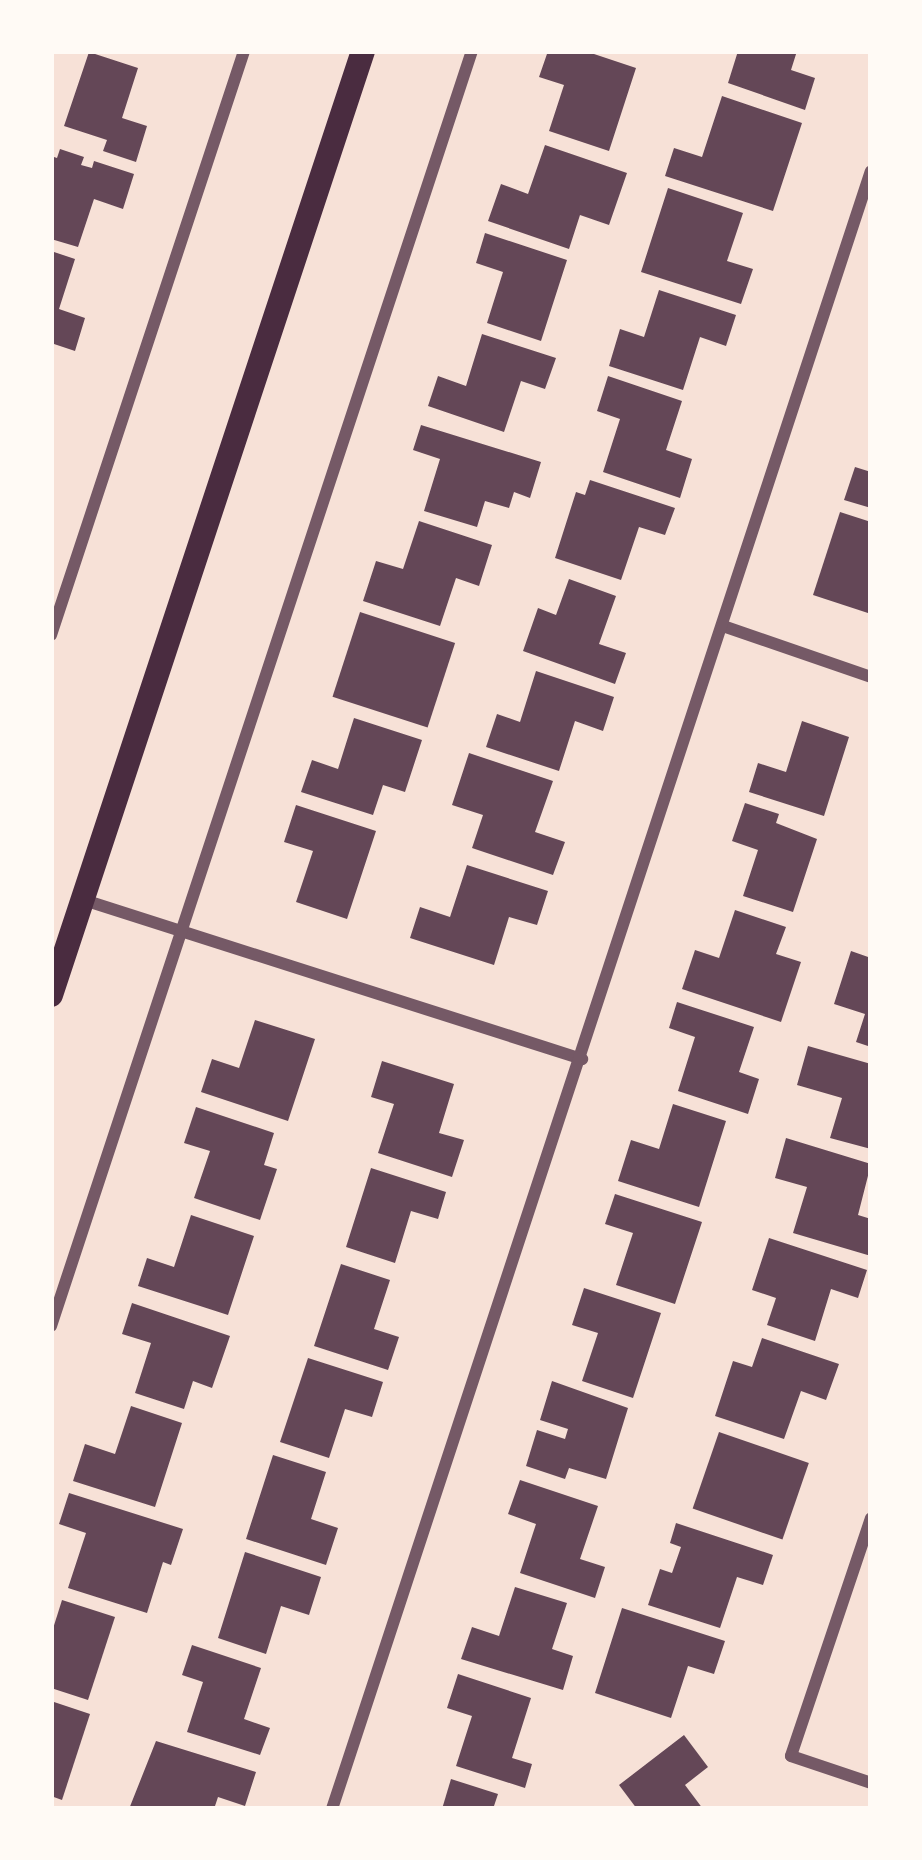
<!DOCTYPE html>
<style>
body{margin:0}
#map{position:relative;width:922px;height:1860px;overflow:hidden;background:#f7e1d7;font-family:"Fira Sans",sans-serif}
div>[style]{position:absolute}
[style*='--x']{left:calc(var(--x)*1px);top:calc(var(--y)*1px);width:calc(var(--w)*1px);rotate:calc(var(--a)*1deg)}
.building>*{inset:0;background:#644757;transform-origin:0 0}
.minor>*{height:12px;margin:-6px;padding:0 6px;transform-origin:6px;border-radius:6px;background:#755966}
.primary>*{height:24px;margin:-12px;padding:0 12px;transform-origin:12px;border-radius:12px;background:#4a2c40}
span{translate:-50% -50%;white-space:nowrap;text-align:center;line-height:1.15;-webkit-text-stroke:12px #fffaf5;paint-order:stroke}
.frame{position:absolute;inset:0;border:54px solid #fffaf5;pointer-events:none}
</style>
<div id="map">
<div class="building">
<i style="clip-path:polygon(548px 51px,585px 51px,636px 68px,609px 151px,549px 131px,564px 85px,539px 77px)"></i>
<i style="clip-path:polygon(738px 51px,797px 51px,791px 70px,815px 78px,805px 110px,728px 83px)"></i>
<i style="clip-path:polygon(89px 52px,138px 68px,122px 118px,147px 126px,136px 162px,103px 151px,107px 140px,64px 126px)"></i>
<i style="clip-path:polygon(722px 96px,802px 123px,773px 211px,665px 176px,674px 148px,702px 157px)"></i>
<i style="clip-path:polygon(545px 145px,627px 173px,609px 225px,580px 215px,569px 249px,488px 221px,501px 184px,528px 194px)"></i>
<i style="clip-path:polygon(60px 149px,84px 157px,81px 165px,92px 168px,94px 161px,134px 174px,123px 209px,94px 199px,78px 247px,51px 239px,51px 156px,57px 158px)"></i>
<i style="clip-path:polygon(668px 188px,743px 213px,727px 261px,753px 269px,741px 304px,641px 272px)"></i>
<i style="clip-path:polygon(485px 233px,567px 260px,541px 341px,487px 323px,503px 272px,476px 263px)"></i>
<i style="clip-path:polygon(51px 251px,75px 259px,59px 309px,85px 318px,75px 351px,51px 343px)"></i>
<i style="clip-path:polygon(659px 290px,736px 315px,726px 346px,700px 337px,683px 390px,609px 366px,620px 329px,644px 337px)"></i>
<i style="clip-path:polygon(482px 334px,556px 358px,545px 389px,521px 381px,504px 432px,428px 406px,438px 376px,466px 386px)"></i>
<i style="clip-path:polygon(608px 376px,682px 401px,666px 450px,692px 459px,680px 498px,603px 472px,620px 419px,597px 411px)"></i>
<i style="clip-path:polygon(421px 425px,541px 462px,530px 498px,514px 492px,509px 508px,485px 501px,477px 527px,424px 511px,440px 459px,413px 450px)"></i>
<i style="clip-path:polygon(855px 467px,871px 472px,871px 508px,844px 500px)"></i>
<i style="clip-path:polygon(590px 480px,675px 508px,665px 535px,639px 527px,621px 580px,555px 558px,576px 492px,585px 495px)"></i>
<i style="clip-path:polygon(840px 512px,871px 522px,871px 614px,813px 595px)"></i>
<i style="clip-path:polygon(419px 521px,492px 545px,479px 586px,456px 578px,440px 626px,363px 601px,376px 561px,403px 569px)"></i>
<i style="clip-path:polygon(569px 579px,616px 596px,599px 644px,626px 653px,615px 684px,523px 651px,538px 608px,556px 615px)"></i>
<i style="left:360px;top:612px;width:100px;height:89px;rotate:18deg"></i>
<i style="clip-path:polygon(536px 671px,614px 697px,603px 731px,575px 721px,559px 771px,486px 747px,497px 714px,520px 722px)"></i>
<i style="clip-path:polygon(354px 718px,422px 740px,405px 792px,383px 785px,373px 815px,301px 792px,312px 760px,338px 769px)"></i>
<i style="clip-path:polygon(802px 721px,849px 737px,824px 816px,749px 792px,758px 763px,786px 772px)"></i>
<i style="clip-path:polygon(469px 753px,553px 781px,535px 832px,565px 842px,553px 875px,472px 848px,483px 815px,452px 805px)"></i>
<i style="clip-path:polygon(745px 803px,779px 814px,776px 823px,817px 839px,793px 912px,743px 896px,758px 850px,732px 841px)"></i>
<i style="clip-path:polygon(296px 805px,376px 831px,347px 919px,296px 902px,313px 851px,284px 842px)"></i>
<i style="clip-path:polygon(467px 865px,548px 891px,537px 925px,509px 917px,494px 965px,410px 938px,420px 907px,450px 917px)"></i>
<i style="clip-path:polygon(735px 910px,786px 927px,776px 954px,801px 962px,781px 1022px,682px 989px,695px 950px,719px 958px)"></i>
<i style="clip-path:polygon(851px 951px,871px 958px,871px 1047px,856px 1042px,865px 1014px,834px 1004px)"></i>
<i style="clip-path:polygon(677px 1002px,754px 1027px,739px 1072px,759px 1079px,748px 1114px,678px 1091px,695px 1037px,669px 1028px)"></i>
<i style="clip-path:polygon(255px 1020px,315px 1039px,288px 1121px,201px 1092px,212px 1059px,239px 1068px)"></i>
<i style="clip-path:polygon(808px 1046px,871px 1064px,871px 1149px,830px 1138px,842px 1098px,797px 1085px)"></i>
<i style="clip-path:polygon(382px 1061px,454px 1084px,439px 1133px,464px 1140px,452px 1177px,378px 1153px,394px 1104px,371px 1097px)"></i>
<i style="clip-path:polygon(673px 1104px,726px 1121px,699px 1207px,618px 1181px,631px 1140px,659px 1149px)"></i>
<i style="clip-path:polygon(196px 1107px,274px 1133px,264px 1165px,277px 1169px,260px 1220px,194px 1198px,210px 1151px,184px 1143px)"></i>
<i style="clip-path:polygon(786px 1138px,871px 1164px,858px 1215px,871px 1219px,871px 1256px,793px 1233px,807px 1187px,775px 1178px)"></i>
<i style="clip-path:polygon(371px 1168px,446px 1192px,438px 1219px,411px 1211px,395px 1263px,346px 1247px)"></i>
<i style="clip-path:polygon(615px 1194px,702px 1222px,675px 1304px,616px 1285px,633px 1233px,605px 1224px)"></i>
<i style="clip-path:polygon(191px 1215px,254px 1236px,228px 1315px,138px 1286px,147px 1258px,174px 1267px)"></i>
<i style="clip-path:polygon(769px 1238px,867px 1270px,858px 1298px,831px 1289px,815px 1341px,767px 1325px,776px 1298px,752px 1290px)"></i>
<i style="clip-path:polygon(341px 1264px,390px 1280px,374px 1329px,399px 1337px,388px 1370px,314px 1346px)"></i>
<i style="clip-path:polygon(584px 1288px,661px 1313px,633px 1398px,582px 1381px,598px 1333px,572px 1325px)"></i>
<i style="clip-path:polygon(132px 1303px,230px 1336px,212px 1388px,193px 1381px,184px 1409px,135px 1393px,151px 1343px,122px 1334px)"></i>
<i style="clip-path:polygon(762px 1338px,839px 1364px,826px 1400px,801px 1391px,784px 1439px,715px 1416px,733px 1361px,752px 1367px)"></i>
<i style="clip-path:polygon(308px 1358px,383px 1382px,372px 1417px,345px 1409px,329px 1458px,280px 1442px)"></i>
<i style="clip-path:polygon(552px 1381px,628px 1408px,606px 1479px,569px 1468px,565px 1479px,526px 1466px,537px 1430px,565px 1439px,568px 1429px,540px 1420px)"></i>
<i style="clip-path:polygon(131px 1406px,182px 1423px,155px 1507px,73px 1481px,85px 1444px,115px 1454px)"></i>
<i style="left:719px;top:1432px;width:95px;height:81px;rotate:19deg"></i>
<i style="clip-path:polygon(273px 1455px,326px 1472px,311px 1519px,338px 1528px,326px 1565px,246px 1539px)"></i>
<i style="clip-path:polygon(520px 1480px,598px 1506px,580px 1559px,605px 1567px,595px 1598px,520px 1573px,536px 1524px,508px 1514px)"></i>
<i style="clip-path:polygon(69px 1493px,183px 1529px,171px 1565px,163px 1562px,147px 1613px,68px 1588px,86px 1533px,59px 1524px)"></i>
<i style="clip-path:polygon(676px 1523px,773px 1555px,763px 1585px,737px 1577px,720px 1628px,648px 1605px,660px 1569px,672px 1573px,681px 1547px,670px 1543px)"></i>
<i style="clip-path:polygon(245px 1552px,321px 1577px,309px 1615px,281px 1606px,266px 1654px,218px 1638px)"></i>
<i style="clip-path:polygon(515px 1587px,567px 1603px,552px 1649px,573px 1656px,563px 1690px,461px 1659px,472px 1627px,499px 1636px)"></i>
<i style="clip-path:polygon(62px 1600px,115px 1617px,88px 1700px,51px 1688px,51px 1635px)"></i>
<i style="clip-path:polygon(622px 1608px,725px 1641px,714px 1674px,688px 1666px,671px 1718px,595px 1693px)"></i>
<i style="clip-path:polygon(192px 1645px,261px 1668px,244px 1719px,270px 1728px,260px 1755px,187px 1732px,203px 1682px,182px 1675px)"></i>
<i style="clip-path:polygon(458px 1674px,531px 1698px,512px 1758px,532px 1764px,525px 1788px,456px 1766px,472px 1716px,447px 1708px)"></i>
<i style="clip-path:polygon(51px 1701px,90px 1714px,62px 1800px,51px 1796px)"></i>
<i style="clip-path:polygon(684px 1735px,708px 1767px,685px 1785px,703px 1809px,637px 1809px,619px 1785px)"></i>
<i style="clip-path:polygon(156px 1741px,256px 1772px,245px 1806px,218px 1797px,214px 1809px,129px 1809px)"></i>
<i style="clip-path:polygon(451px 1779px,498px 1794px,493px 1809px,442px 1809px)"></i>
</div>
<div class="minor">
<i style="--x:723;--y:626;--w:157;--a:19"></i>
<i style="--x:51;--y:635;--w:615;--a:-71.71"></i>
<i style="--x:84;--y:900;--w:523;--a:17.71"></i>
<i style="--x:51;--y:1326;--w:1343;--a:-71.73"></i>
<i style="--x:871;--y:1518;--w:251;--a:108.6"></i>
<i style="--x:791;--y:1756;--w:84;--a:18.6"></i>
<i style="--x:332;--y:1809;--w:1724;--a:-71.79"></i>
</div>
<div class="primary">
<i style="--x:51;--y:995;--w:994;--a:-71.71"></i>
</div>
<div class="frame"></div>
</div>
